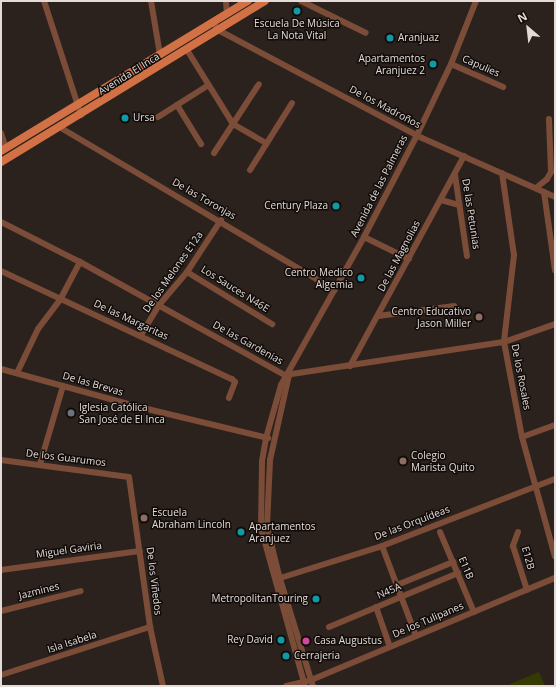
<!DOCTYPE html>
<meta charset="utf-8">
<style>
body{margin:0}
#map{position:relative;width:556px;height:687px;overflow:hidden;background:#2c221d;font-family:"Open Sans",sans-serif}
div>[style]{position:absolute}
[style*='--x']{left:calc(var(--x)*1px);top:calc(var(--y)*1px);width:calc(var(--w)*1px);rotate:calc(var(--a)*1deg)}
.green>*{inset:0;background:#353b00}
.minor>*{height:6px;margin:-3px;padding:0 3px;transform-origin:3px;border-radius:3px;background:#7b4c38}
.major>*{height:8px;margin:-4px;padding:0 4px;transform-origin:4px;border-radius:4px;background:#d17145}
.dots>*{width:11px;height:11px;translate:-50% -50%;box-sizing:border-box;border:2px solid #110c0a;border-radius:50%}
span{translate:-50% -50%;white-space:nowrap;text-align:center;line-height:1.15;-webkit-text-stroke:3px #110c0a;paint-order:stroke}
.poi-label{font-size:10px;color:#e3dbd8}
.left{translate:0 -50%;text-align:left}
.right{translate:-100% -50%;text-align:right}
.street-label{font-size:10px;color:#e3dbd8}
.frame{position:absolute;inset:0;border:2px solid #e3dbd8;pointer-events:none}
.north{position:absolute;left:508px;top:8px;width:40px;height:40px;-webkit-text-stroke:3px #110c0a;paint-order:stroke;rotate:332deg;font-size:11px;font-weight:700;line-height:16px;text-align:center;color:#e3dbd8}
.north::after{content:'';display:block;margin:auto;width:14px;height:18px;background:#e3dbd8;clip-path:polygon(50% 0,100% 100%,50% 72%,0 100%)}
</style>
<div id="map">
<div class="green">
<i style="clip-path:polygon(539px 672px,545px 686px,511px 686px,510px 684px)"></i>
</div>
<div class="minor">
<i style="--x:44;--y:1;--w:120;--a:72"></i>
<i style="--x:151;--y:1;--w:55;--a:80.5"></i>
<i style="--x:226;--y:1;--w:13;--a:86"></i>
<i style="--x:301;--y:1;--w:72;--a:26.2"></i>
<i style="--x:213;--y:22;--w:9;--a:58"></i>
<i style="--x:218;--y:30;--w:231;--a:27.9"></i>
<i style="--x:422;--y:138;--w:145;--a:23.9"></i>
<i style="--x:187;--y:50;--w:87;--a:58.1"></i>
<i style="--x:233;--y:124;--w:38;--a:30"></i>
<i style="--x:451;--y:64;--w:57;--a:23.9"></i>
<i style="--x:177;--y:105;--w:46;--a:58.4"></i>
<i style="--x:158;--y:117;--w:58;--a:-32.3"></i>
<i style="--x:61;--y:128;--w:318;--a:30.6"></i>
<i style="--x:1;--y:133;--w:16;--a:72"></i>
<i style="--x:214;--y:153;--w:82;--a:-56.9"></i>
<i style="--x:250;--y:170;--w:79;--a:-57.9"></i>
<i style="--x:502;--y:173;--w:83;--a:81.7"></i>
<i style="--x:514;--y:255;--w:88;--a:96.6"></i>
<i style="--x:504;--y:342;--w:97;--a:79.3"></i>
<i style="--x:522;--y:437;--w:124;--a:74.6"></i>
<i style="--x:455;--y:175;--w:82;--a:81.6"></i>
<i style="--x:536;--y:188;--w:14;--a:-39"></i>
<i style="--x:547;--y:179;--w:8;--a:-60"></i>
<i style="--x:551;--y:172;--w:53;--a:-92.2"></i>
<i style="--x:544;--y:192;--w:79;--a:82"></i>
<i style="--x:441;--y:200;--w:19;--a:16"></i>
<i style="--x:1;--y:222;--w:89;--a:26.9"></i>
<i style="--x:80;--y:262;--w:234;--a:28.9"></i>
<i style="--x:285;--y:375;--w:221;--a:-8.6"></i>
<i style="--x:504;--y:342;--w:54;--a:-19.4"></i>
<i style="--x:364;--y:237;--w:50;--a:26.1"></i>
<i style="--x:1;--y:271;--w:255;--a:25.1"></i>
<i style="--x:232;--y:379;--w:4;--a:45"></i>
<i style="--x:235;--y:382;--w:17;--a:111"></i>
<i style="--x:187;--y:272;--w:100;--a:31.5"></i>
<i style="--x:378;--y:316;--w:77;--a:-7.5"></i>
<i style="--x:141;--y:335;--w:35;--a:-59"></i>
<i style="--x:159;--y:305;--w:43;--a:-49.7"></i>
<i style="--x:187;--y:272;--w:62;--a:-56.8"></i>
<i style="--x:350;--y:366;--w:239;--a:-61.5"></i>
<i style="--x:1;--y:369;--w:143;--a:15.4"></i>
<i style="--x:139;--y:407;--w:133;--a:13.5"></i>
<i style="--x:17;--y:373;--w:49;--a:-64.5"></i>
<i style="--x:38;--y:329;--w:39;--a:-53"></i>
<i style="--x:61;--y:298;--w:41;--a:-62.2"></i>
<i style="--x:289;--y:375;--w:87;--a:102.6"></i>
<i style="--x:270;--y:460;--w:67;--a:92.6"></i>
<i style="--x:267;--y:527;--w:54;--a:76"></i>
<i style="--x:280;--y:579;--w:112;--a:72.9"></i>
<i style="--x:522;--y:437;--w:35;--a:-20"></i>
<i style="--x:1;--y:460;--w:129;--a:7.6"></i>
<i style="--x:129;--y:477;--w:151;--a:82"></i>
<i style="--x:150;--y:627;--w:60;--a:77.6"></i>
<i style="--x:40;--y:464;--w:81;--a:-73.6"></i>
<i style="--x:440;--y:532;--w:87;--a:67"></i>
<i style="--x:518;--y:532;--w:15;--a:110"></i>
<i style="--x:513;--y:546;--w:46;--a:72.3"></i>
<i style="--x:382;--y:546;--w:96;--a:69.3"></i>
<i style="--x:1;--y:570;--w:140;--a:-7.8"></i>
<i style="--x:277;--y:579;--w:110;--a:-17.4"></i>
<i style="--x:382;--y:546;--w:186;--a:-21.2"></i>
<i style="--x:397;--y:585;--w:61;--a:-22.3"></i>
<i style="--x:376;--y:607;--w:42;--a:70.7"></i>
<i style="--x:1;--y:611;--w:82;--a:-14"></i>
<i style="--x:329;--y:627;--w:140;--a:-22.7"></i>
<i style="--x:1;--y:675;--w:157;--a:-17.9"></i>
<i style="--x:286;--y:686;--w:26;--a:-13"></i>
<i style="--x:311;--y:680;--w:264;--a:-22.7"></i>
<i style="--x:305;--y:686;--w:164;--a:-105.6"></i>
<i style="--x:261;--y:528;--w:67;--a:-89.1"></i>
<i style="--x:262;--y:461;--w:23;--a:-80"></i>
<i style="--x:266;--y:438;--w:55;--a:-74.2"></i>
<i style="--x:281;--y:385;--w:170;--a:-60.7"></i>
<i style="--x:364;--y:237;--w:115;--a:-62.5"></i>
<i style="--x:417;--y:135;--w:79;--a:-64.4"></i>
<i style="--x:451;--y:64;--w:68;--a:-68.4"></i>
</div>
<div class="major">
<i style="--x:1;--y:151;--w:289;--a:-31.3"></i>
<i style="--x:1;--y:162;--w:309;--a:-31.4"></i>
</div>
<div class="dots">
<i style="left:297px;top:11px;background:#0f9aa8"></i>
<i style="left:390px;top:38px;background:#0f9aa8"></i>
<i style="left:433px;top:64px;background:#0f9aa8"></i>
<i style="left:125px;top:118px;background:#0f9aa8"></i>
<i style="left:336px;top:206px;background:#0f9aa8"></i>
<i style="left:361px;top:278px;background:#0f9aa8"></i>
<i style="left:479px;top:317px;background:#8d6e63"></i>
<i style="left:71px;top:413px;background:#6b7280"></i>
<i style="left:403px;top:461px;background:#8d6e63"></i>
<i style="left:144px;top:518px;background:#8d6e63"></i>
<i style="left:241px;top:532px;background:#0f9aa8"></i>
<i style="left:316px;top:599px;background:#0f9aa8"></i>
<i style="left:281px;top:640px;background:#0f9aa8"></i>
<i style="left:306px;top:641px;background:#d1479c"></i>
<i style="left:286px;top:656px;background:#0f9aa8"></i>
</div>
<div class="poi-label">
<span style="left:297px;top:29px">Escuela De Música<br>La Nota Vital</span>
<span class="left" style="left:398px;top:38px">Aranjuaz</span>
<span class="right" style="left:425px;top:64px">Apartamentos<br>Aranjuez 2</span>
<span class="left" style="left:133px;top:118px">Ursa</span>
<span class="right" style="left:328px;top:206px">Century Plaza</span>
<span class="right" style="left:353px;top:278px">Centro Medico<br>Algemia</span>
<span class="right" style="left:471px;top:317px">Centro Educativo<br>Jason Miller</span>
<span class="left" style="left:79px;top:413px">Iglesia Católica<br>San José de El Inca</span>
<span class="left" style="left:411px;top:461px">Colegio<br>Marista Quito</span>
<span class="left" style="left:152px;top:518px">Escuela<br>Abraham Lincoln</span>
<span class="left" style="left:249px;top:532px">Apartamentos<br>Aranjuez</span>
<span class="right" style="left:308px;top:599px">MetropolitanTouring</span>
<span class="right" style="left:273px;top:640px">Rey David</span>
<span class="left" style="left:314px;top:641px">Casa Augustus</span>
<span class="left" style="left:294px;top:656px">Cerrajeria</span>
</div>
<div class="street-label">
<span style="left:481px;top:66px;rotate:24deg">Capulies</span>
<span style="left:129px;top:74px;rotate:-32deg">Avenida El Inca</span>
<span style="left:385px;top:107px;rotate:28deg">De los Madroños</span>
<span style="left:379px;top:186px;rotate:-63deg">Avenida de las Palmeras</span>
<span style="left:204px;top:199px;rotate:30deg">De las Toronjas</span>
<span style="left:471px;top:214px;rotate:81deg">De las Petunias</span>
<span style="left:399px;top:256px;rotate:-62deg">De las Magnolias</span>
<span style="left:173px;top:272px;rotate:-55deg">De los Melones E12a</span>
<span style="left:235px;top:289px;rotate:32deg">Los Sauces N46E</span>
<span style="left:131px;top:320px;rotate:25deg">De las Margaritas</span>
<span style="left:248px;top:343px;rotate:29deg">De las Gardenias</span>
<span style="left:521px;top:377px;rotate:79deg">De los Rosales</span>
<span style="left:93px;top:384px;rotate:16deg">De las Brevas</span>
<span style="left:66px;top:458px;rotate:7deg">De los Guarumos</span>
<span style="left:412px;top:523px;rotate:-21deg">De las Orquídeas</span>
<span style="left:69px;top:550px;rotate:-8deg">Miguel Gaviria</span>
<span style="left:528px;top:558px;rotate:74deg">E12B</span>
<span style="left:466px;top:568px;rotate:67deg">E11B</span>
<span style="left:154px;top:581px;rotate:83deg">De los Viñedos</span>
<span style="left:39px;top:591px;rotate:-14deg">Jazmines</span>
<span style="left:389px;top:591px;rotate:-23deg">N45A</span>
<span style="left:428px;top:620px;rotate:-23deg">De los Tulipanes</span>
<span style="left:72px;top:642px;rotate:-18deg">Isla Isabela</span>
</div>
<div class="frame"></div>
<div class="north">N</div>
</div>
